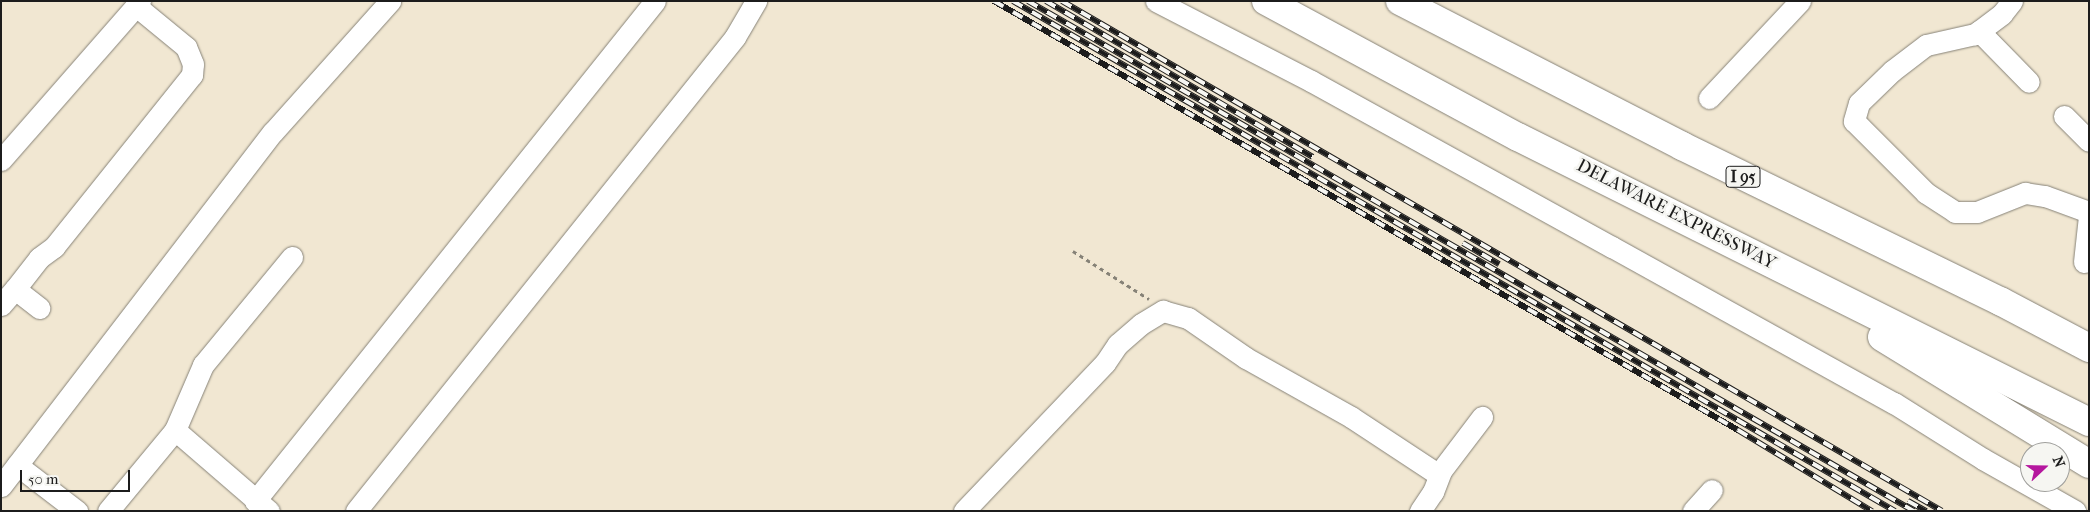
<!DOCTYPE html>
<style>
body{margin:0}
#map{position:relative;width:2090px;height:512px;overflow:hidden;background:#f1e7d2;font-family:"IM FELL French Canon",serif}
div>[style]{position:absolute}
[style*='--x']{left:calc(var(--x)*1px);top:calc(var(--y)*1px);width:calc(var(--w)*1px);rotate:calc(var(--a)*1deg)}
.path>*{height:2.5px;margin-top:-1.25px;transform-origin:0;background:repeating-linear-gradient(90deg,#868277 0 4px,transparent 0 8px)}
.roads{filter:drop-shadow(0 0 1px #868277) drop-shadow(0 0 1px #868277)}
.minor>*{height:21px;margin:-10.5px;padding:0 10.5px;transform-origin:10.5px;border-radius:10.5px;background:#fff}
.highway>*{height:28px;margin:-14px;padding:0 14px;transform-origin:14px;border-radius:14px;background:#fff}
.rail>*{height:5.5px;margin-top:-2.75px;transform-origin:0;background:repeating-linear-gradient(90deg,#f6f6f2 0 11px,#1c1c1c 0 22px);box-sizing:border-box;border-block:1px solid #1c1c1c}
span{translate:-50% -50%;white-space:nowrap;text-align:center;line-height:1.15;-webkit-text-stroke:5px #f6f6f2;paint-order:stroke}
.shield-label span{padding:1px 4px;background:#f6f6f2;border:1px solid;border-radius:4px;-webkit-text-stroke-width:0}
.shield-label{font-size:16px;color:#1c1c1c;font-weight:700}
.street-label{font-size:18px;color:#1c1c1c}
.frame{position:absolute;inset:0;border:2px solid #1c1c1c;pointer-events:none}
.north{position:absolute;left:2020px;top:442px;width:50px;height:50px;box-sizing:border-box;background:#f6f6f2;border:1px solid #9f9f9c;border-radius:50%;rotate:69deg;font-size:14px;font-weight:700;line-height:20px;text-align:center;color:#1c1c1c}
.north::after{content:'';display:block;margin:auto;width:18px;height:22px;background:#b5179e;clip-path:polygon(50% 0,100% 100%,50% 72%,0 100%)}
.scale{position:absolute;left:20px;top:470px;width:110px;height:22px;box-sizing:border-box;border:2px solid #1c1c1c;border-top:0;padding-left:6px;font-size:15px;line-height:18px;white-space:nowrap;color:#1c1c1c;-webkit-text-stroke:4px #f6f6f2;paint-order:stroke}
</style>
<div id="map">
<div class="path">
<i style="--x:1073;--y:251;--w:90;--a:32.3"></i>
</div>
<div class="roads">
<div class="minor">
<i style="--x:1156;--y:1;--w:174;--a:27.3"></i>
<i style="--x:1311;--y:81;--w:344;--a:28.9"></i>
<i style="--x:1612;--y:247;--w:322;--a:29"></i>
<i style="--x:1894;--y:403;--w:105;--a:32.2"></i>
<i style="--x:1983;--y:459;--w:106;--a:29.5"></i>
<i style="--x:2012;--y:1;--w:16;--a:128"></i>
<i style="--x:2002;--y:14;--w:34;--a:143"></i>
<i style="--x:1975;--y:34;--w:50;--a:167.3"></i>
<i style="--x:1926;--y:45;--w:43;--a:142.6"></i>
<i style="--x:1892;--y:71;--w:46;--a:135.9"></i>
<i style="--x:1859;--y:103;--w:19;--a:106"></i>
<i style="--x:1854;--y:121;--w:102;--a:45"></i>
<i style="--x:1926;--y:193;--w:35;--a:33"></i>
<i style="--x:1955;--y:212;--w:22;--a:0"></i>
<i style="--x:1977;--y:212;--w:52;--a:-21.6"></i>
<i style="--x:2025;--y:193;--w:20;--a:9"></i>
<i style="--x:2045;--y:196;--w:47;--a:20"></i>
<i style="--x:1979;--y:31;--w:71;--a:45.6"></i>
<i style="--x:1709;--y:98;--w:133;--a:-46.8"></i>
<i style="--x:2064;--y:116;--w:35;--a:45"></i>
<i style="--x:1;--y:160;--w:211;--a:-48.8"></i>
<i style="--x:2084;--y:262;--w:46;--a:-83.8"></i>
<i style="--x:15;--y:289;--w:39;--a:-52"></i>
<i style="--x:39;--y:258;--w:19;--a:-36"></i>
<i style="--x:54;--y:247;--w:221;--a:-51.3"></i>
<i style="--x:192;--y:75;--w:11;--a:-85"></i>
<i style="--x:193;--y:64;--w:18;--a:-112"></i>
<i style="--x:186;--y:47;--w:65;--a:-140.6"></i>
<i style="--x:1;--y:305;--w:21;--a:-49"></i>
<i style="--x:15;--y:289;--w:31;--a:38"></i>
<i style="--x:175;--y:430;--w:71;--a:-66.7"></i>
<i style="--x:203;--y:365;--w:140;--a:-50.5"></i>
<i style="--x:17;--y:465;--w:76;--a:37.5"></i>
<i style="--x:1;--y:486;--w:446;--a:-52.5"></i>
<i style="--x:273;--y:132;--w:176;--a:-48.2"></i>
<i style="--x:255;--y:501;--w:640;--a:-51.34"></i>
<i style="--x:108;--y:511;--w:105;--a:-50.4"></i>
<i style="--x:175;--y:430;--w:124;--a:40.8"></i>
<i style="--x:356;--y:511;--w:607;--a:-51.35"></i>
<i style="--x:735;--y:37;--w:42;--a:-59.7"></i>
<i style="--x:964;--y:511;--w:204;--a:-46.4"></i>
<i style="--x:1105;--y:363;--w:23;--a:-56"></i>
<i style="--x:1118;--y:344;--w:30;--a:-41"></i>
<i style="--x:1141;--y:324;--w:26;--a:-31"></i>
<i style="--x:1163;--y:311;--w:26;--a:16"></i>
<i style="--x:1188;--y:318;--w:70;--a:34.6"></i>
<i style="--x:1246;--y:358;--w:120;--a:29.3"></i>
<i style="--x:1351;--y:417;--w:105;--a:33.4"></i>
<i style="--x:1420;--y:511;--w:23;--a:-56"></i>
<i style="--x:1433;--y:492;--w:22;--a:-69"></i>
<i style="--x:1441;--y:471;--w:68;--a:-52.8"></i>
<i style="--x:1693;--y:511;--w:28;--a:-48"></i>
</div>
<div class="highway">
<i style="--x:1266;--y:1;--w:286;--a:28.4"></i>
<i style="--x:1518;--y:137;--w:638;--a:26.52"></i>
<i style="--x:1400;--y:1;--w:317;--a:27.2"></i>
<i style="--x:1682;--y:146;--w:354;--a:26"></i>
<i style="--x:2000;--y:301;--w:101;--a:27.8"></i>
<i style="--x:1882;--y:337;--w:243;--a:31.5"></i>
</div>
</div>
<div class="rail">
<i style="--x:994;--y:1;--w:859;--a:29.97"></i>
<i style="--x:1738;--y:430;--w:157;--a:31.2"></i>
<i style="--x:1013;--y:1;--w:1019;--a:30.04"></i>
<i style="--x:1028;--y:1;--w:1022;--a:29.93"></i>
<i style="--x:1046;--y:1;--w:309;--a:30.3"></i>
<i style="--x:1062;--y:1;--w:1017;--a:30.09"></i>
<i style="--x:1463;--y:243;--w:42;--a:30.3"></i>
<i style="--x:1908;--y:501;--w:21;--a:29"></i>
</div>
<div class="shield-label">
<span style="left:1743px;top:177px">I 95</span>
</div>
<div class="street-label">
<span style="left:1676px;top:215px;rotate:27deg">DELAWARE EXPRESSWAY</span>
</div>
<div class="frame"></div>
<div class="north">N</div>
<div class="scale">50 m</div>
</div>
